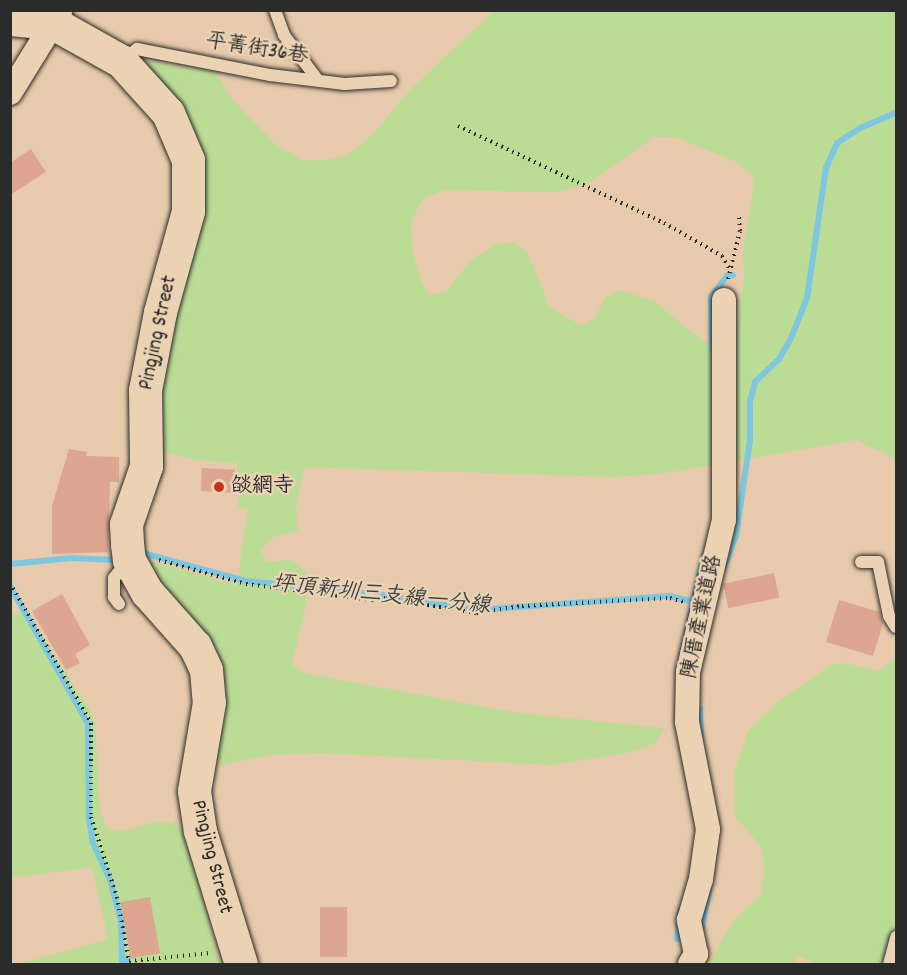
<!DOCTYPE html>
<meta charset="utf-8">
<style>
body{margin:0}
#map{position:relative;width:907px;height:975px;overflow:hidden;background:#e7c9ab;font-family:Dekko,"LXGW WenKai TC",sans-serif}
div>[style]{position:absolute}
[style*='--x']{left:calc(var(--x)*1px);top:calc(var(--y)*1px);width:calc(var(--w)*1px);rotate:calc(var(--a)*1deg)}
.green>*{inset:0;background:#bbdc95}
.stream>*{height:6px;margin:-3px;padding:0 3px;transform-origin:3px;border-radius:3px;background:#7ec7de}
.building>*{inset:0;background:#dca691;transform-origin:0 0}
.path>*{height:4px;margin-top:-2px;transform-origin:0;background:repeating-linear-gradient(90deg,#2b2b2b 0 1.5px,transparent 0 6px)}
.roads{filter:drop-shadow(0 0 2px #2b2b2b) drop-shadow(0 0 2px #2b2b2b)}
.lane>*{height:12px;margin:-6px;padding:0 6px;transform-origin:6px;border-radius:6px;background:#ead2b2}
.street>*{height:24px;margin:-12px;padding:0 12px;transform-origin:12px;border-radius:12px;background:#ead2b2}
.secondary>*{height:33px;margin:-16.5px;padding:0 16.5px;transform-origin:16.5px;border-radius:16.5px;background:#ead2b2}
.dots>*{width:16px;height:16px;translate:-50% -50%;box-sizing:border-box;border:3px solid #ead2b2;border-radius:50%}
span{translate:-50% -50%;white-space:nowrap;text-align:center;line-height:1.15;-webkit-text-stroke:5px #ead2b2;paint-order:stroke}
.street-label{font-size:21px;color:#2b2b2b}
.poi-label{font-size:21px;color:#2b2b2b}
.left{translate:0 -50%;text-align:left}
.water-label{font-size:22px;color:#374246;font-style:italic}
.frame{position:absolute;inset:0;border:12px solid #2b2b2b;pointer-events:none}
</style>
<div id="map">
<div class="green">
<i style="clip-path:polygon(evenodd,494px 11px,896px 11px,896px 466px,892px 457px,856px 440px,659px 474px,614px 477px,304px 467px,296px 508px,298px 531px,274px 537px,260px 550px,267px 562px,292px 560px,308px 574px,307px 599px,292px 665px,308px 674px,518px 713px,664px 728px,656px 743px,627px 753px,551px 765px,322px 753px,269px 755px,221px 765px,213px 754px,216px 657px,187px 611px,157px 578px,147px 560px,237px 585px,248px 508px,238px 507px,237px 463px,194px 460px,156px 450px,158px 366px,198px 215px,140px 60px,216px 71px,229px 96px,275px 144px,302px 160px,325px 160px,348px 155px,372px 135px,410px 90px,494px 11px,654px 137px,676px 137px,736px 162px,751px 174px,754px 184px,743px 251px,744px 279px,735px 335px,704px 342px,654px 301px,619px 290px,605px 298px,594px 319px,581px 326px,549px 306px,528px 253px,514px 242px,495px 245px,472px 259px,447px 291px,429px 295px,421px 281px,412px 249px,411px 221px,423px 199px,444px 190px,556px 192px,588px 183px,654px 137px)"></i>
<i style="clip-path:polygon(10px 608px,16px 616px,26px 610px,89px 708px,95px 723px,100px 809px,106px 828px,124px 831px,158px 821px,176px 823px,184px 831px,220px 964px,19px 964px,108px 939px,92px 867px,11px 878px)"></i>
<i style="clip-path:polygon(896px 656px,896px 964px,817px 964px,798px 955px,793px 964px,709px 964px,732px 922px,760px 896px,765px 871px,762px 848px,735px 816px,734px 773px,748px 731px,777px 703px,831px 665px,844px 663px,879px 671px)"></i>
</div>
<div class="stream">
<i style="--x:712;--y:350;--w:53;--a:-91.1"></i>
<i style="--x:711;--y:297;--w:26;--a:-53"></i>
<i style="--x:727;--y:276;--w:6;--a:-9"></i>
<i style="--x:146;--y:554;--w:104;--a:15.1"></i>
<i style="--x:246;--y:581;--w:145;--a:5.9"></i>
<i style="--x:390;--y:596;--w:88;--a:9.1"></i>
<i style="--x:477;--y:610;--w:192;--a:-4.2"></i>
<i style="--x:668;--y:596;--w:25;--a:12"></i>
<i style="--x:10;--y:564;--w:61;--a:-5.6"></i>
<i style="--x:71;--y:558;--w:46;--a:2.5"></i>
<i style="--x:724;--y:567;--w:34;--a:-69"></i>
<i style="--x:736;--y:535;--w:96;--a:-81.6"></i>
<i style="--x:750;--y:440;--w:39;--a:-90"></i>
<i style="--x:750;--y:401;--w:20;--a:-75"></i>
<i style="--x:755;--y:382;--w:33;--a:-44"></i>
<i style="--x:779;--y:359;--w:24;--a:-60"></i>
<i style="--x:791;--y:338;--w:43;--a:-68.2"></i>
<i style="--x:807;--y:298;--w:131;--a:-81.7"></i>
<i style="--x:826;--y:168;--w:27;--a:-66"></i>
<i style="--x:837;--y:143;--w:27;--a:-33"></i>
<i style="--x:860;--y:128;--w:39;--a:-23"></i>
<i style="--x:10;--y:586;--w:159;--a:60.5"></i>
<i style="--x:88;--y:724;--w:94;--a:89.4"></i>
<i style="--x:89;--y:818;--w:25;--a:81"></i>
<i style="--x:93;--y:843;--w:41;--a:65.3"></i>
<i style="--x:110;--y:880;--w:41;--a:74.6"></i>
<i style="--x:121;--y:920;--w:40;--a:88.6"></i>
<i style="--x:122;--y:960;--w:6;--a:0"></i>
<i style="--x:678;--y:673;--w:119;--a:-77.8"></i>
<i style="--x:700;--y:708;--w:29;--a:88"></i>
<i style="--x:702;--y:929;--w:39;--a:-80"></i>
<i style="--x:677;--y:939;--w:29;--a:-84"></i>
</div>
<div class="building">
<i style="clip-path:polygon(31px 149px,46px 172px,10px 195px,10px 163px)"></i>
<i style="clip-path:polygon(69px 449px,87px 452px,86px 456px,119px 457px,119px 482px,110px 482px,108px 552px,52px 554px,52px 506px)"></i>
<i style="left:202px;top:468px;width:33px;height:23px;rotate:3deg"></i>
<i style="left:774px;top:573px;width:25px;height:52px;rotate:78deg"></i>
<i style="clip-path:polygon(62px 594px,90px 645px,75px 654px,80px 663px,66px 670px,32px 611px)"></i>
<i style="clip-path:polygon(839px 600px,880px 612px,883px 623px,873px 656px,826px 642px)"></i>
<i style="left:150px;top:897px;width:57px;height:30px;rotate:80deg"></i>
<i style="left:320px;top:907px;width:27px;height:50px"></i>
</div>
<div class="path">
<i style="--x:458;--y:126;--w:228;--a:25.2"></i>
<i style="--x:664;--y:223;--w:67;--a:29.6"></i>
<i style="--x:722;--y:256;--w:14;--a:60"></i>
<i style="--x:728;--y:279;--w:49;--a:-76"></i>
<i style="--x:740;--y:231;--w:15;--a:-94"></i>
<i style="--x:159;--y:560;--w:90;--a:15.4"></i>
<i style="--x:246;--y:584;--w:127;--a:7.2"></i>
<i style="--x:372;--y:600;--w:14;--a:-8"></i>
<i style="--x:386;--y:598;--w:91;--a:9.5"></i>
<i style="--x:476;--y:613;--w:47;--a:-8.7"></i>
<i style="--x:522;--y:606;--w:148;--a:-3.1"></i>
<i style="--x:670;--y:598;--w:15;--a:16"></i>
<i style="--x:10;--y:583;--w:162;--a:59.9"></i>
<i style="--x:91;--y:723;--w:94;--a:90"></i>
<i style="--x:91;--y:817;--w:84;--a:72"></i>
<i style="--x:117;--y:897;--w:65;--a:79.4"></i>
<i style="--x:129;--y:961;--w:83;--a:-5.5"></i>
</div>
<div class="roads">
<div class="lane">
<i style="--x:275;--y:10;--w:27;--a:70"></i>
<i style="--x:284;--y:35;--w:55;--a:53.1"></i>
<i style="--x:122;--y:60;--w:19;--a:-36"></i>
<i style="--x:137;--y:49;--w:136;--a:11.1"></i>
<i style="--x:270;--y:75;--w:75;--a:6.9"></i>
<i style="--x:344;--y:84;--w:47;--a:-3.7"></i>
<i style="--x:861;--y:562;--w:17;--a:0"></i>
<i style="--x:878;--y:562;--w:55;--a:78.5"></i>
<i style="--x:889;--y:616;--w:13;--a:58"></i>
<i style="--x:119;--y:604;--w:9;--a:-126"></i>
<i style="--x:114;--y:597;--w:19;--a:-90"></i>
<i style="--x:114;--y:578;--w:23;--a:-52"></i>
<i style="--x:889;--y:964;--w:28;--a:-75"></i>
</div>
<div class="street">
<i style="--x:10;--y:93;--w:95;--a:-58.3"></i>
<i style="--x:690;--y:964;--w:12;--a:-59"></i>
<i style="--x:696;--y:954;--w:35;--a:-102"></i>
<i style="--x:689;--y:920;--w:43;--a:-73.7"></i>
<i style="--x:701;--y:879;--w:50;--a:-82"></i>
<i style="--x:708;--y:829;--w:109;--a:-101.1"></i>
<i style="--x:687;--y:722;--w:50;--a:-88.9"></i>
<i style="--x:688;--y:672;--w:156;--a:-76.7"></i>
<i style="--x:724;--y:520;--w:220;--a:-90"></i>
</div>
<div class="secondary">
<i style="--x:10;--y:19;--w:43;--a:5.3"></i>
<i style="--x:53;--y:23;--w:78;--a:29.2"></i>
<i style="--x:121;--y:61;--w:70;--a:47.9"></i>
<i style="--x:168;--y:113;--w:51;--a:66.9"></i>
<i style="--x:188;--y:160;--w:51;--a:90"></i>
<i style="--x:188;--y:211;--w:105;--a:105.5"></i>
<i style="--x:160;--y:312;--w:79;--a:100.9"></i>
<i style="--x:145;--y:390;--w:76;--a:89.2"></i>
<i style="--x:146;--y:466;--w:61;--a:109"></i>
<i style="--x:126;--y:524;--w:20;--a:87"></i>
<i style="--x:127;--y:544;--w:16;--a:83"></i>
<i style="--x:129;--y:560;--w:37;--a:61"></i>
<i style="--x:147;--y:592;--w:72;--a:48.4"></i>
<i style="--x:195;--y:646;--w:26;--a:65"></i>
<i style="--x:206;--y:670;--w:32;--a:85"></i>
<i style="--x:209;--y:702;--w:90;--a:99.6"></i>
<i style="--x:194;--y:791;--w:40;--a:81.5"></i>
<i style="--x:200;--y:831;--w:139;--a:72.9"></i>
</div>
</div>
<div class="dots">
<i style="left:219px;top:487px;background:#c8321e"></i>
</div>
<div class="street-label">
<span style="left:257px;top:50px;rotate:9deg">平菁街36巷</span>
<span style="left:159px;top:333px;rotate:-78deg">Pingjing Street</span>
<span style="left:703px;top:617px;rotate:-78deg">陳厝產業道路</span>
<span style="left:211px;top:857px;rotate:76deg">Pingjing Street</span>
</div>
<div class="poi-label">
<span class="left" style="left:231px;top:487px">燄網寺</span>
</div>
<div class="water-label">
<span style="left:381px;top:596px;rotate:6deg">坪頂新圳三支線一分線</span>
</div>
<div class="frame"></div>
</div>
